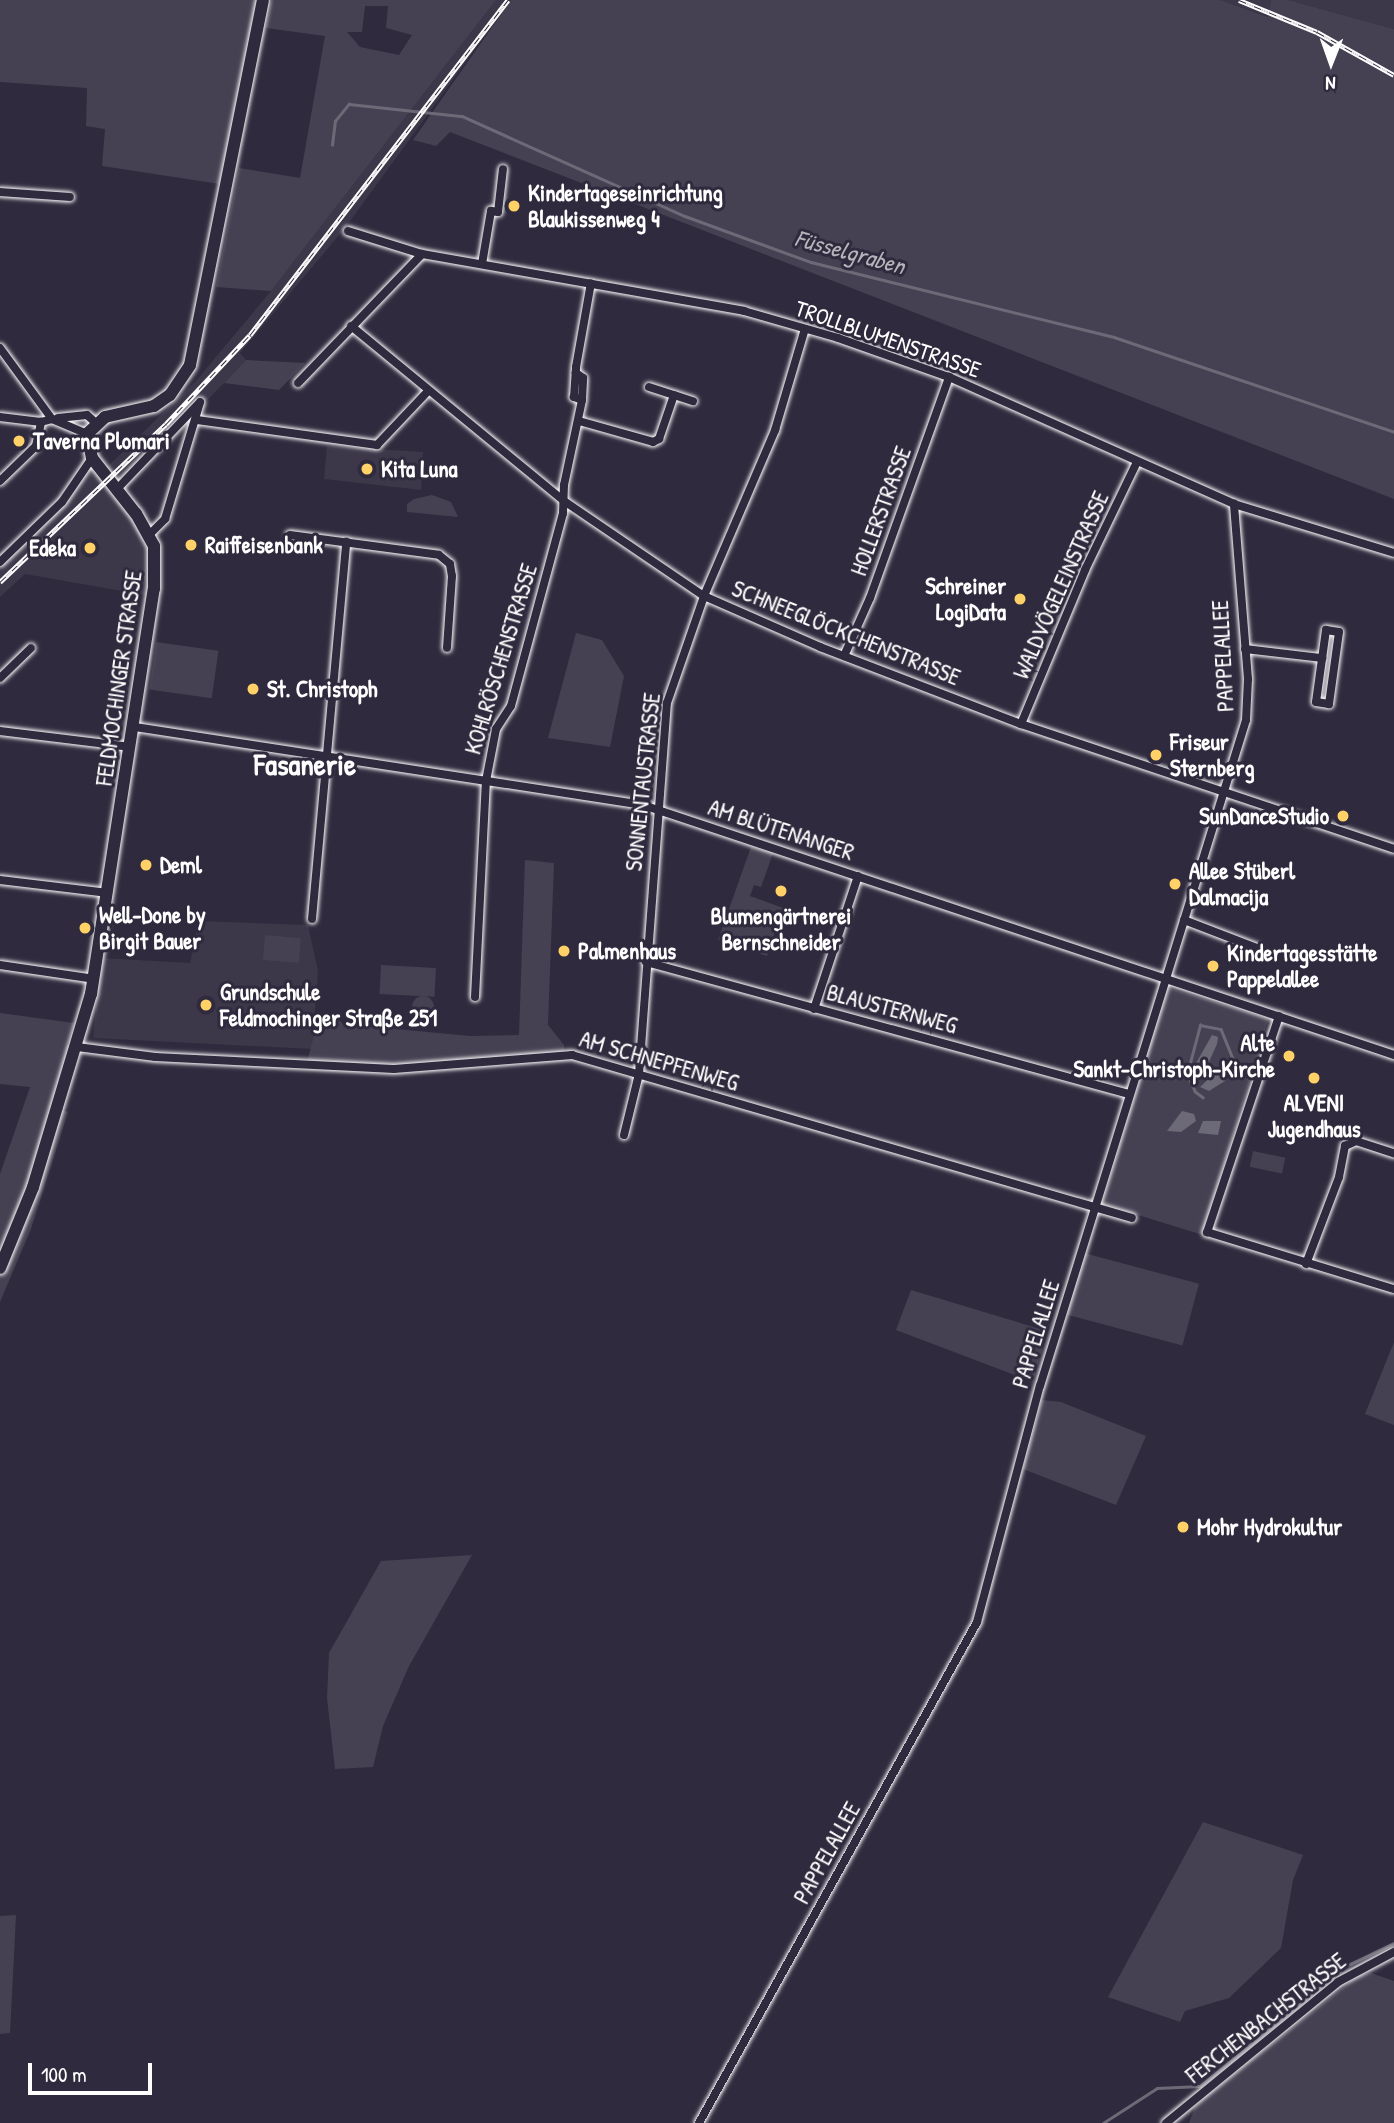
<!DOCTYPE html>
<meta charset="utf-8">
<style>
body{margin:0}
#map{position:relative;width:1394px;height:2123px;overflow:hidden;background:#2f2a3d;font-family:"Patrick Hand",sans-serif}
div>[style]{position:absolute}
[style*='--x']{left:calc(var(--x)*1px);top:calc(var(--y)*1px);width:calc(var(--w)*1px);rotate:calc(var(--a)*1deg)}
.built>*{inset:0;background:#3c3749}
.green>*{inset:0;background:#464152;transform-origin:0 0}
.round{border-radius:50%}
.water>*{inset:0;background:#6d6a77}
.stream>*{height:2.5px;margin:-1.25px;padding:0 1.25px;transform-origin:1.25px;border-radius:1.25px;background:#6d6a77}
.roads{filter:drop-shadow(0 0 2px #fff) drop-shadow(0 0 2px #fff)}
.minor>*{height:8px;margin:-4px;padding:0 4px;transform-origin:4px;border-radius:4px;background:#2f2a3d}
.secondary>*{height:12px;margin:-6px;padding:0 6px;transform-origin:6px;border-radius:6px;background:#2f2a3d}
.rail>*{height:5px;margin-top:-2.5px;transform-origin:0;background:repeating-linear-gradient(90deg,#2f2a3d 0 8px,#fff 0 16px);box-sizing:border-box;border-block:2px solid #fff}
.dots>*{width:19px;height:19px;translate:-50% -50%;box-sizing:border-box;border:4px solid #2f2a3d;border-radius:50%}
span{translate:-50% -50%;white-space:nowrap;text-align:center;line-height:1.15;-webkit-text-stroke:6px #2f2a3d;paint-order:stroke}
.poi-label{font-size:23px;color:#fff;font-weight:700}
.left{translate:0 -50%;text-align:left}
.right{translate:-100% -50%;text-align:right}
.street-label{font-size:23px;color:#fff}
.water-label{font-size:24px;color:#b6b4bb;font-style:italic}
.district-label{font-size:30px;color:#fff;font-weight:700}
.north{position:absolute;left:1296px;top:28px;width:70px;height:70px;-webkit-text-stroke:5px #2f2a3d;paint-order:stroke;rotate:181deg;font-size:19px;font-weight:700;line-height:28px;text-align:center;color:#fff}
.north::after{content:'';display:block;margin:auto;width:24px;height:32px;background:#fff;clip-path:polygon(50% 0,100% 100%,50% 72%,0 100%)}
.scale{position:absolute;left:28px;top:2063px;width:124px;height:32px;box-sizing:border-box;border:4px solid #fff;border-top:0;padding-left:9px;font-size:21px;line-height:24px;white-space:nowrap;color:#fff;-webkit-text-stroke:5px #2f2a3d;paint-order:stroke}
</style>
<div id="map">
<div class="built">
<i style="clip-path:polygon(496px 0,511px 0,345px 228px,240px 353px,246px 360px,120px 491px,154px 556px,150px 596px,25px 574px,0 597px,0 559px,64px 495px,83px 459px,106px 468px,195px 382px,271px 291px)"></i>
<i style="clip-path:polygon(1220px 0,1271px 0,1269px 17px)"></i>
<i style="clip-path:polygon(1288px 0,1394px 0,1394px 29px)"></i>
<i style="clip-path:polygon(327px 446px,423px 452px,421px 490px,324px 479px)"></i>
<i style="clip-path:polygon(199px 921px,308px 925px,318px 971px,312px 1049px,93px 1038px,101px 958px,190px 963px)"></i>
</div>
<div class="green">
<i style="clip-path:polygon(0 0,257px 0,220px 184px,102px 166px,105px 129px,86px 126px,87px 88px,0 82px)"></i>
<i style="clip-path:polygon(evenodd,272px 0,496px 0,271px 291px,216px 287px,239px 168px,300px 178px,325px 36px,266px 28px,272px 0,365px 6px,388px 6px,386px 28px,412px 35px,399px 55px,360px 47px,347px 32px,362px 32px,365px 6px)"></i>
<i style="clip-path:polygon(511px 0,1220px 0,1268px 17px,1271px 0,1288px 0,1394px 29px,1394px 499px,450px 132px,436px 146px,413px 140px)"></i>
<i style="clip-path:polygon(246px 360px,305px 363px,279px 390px,224px 383px)"></i>
<i style="clip-path:polygon(432px 495px,451px 502px,458px 517px,407px 512px,407px 504px,414px 499px)"></i>
<i style="clip-path:polygon(576px 633px,602px 640px,624px 676px,610px 747px,548px 738px)"></i>
<i style="left:156px;top:642px;width:63px;height:48px;rotate:8deg"></i>
<i style="clip-path:polygon(751px 847px,773px 853px,761px 887px,754px 885px,750px 896px,783px 908px,767px 956px,718px 940px)"></i>
<i style="clip-path:polygon(525px 860px,554px 863px,548px 1025px,564px 1045px,564px 1053px,394px 1067px,307px 1063px,317px 1022px,328px 1023px,334px 1015px,343px 1024px,470px 1036px,519px 1035px)"></i>
<i style="left:265px;top:935px;width:36px;height:25px;rotate:5deg"></i>
<i style="left:381px;top:965px;width:55px;height:29px;rotate:3deg"></i>
<i style="left:1168px;top:988px;width:105px;height:226px;rotate:17deg"></i>
<i class="round" style="left:412px;top:996px;width:22px;height:22px"></i>
<i style="clip-path:polygon(0 1013px,74px 1023px,67px 1045px,77px 1047px,58px 1109px,68px 1112px,31px 1229px,0 1302px,0 1174px,30px 1087px,0 1084px)"></i>
<i style="left:1253px;top:1151px;width:33px;height:16px;rotate:12deg"></i>
<i style="left:1084px;top:1253px;width:119px;height:64px;rotate:15deg"></i>
<i style="clip-path:polygon(911px 1290px,1047px 1331px,1033px 1382px,896px 1330px)"></i>
<i style="clip-path:polygon(1394px 1342px,1394px 1425px,1365px 1414px)"></i>
<i style="clip-path:polygon(1042px 1400px,1061px 1402px,1146px 1436px,1116px 1505px,1023px 1469px)"></i>
<i style="clip-path:polygon(472px 1555px,409px 1666px,383px 1726px,373px 1767px,335px 1769px,327px 1698px,329px 1653px,381px 1561px)"></i>
<i style="clip-path:polygon(1203px 1822px,1303px 1855px,1293px 1880px,1281px 1948px,1229px 1998px,1185px 2011px,1180px 2022px,1108px 1997px)"></i>
<i style="clip-path:polygon(16px 1915px,10px 2033px,0 2034px,0 1916px)"></i>
<i style="clip-path:polygon(1371px 1973px,1394px 1981px,1394px 2123px,1189px 2123px,1195px 2107px,1207px 2096px,1358px 1976px)"></i>
</div>
<div class="water">
<i style="clip-path:polygon(1212px 1035px,1218px 1037px,1217px 1044px,1208px 1064px,1198px 1073px,1195px 1065px)"></i>
<i style="clip-path:polygon(1221px 1067px,1227px 1069px,1225px 1081px,1209px 1091px,1200px 1087px)"></i>
<i style="clip-path:polygon(1182px 1111px,1194px 1114px,1196px 1121px,1181px 1132px,1167px 1131px)"></i>
<i style="clip-path:polygon(1203px 1121px,1221px 1121px,1218px 1135px,1198px 1133px)"></i>
</div>
<div class="stream">
<i style="--x:332;--y:145;--w:24;--a:-83"></i>
<i style="--x:335;--y:121;--w:22;--a:-51"></i>
<i style="--x:349;--y:104;--w:114;--a:6.1"></i>
<i style="--x:462;--y:116;--w:244;--a:24.2"></i>
<i style="--x:685;--y:216;--w:134;--a:20.1"></i>
<i style="--x:811;--y:262;--w:312;--a:13.9"></i>
<i style="--x:1114;--y:337;--w:296;--a:18.7"></i>
<i style="--x:1203;--y:1098;--w:10;--a:-143"></i>
<i style="--x:1195;--y:1092;--w:20;--a:-114"></i>
<i style="--x:1187;--y:1074;--w:51;--a:-75.1"></i>
<i style="--x:1200;--y:1025;--w:21;--a:11"></i>
<i style="--x:1221;--y:1029;--w:40;--a:68"></i>
<i style="--x:1103;--y:2123;--w:64;--a:-32.9"></i>
<i style="--x:1157;--y:2088;--w:43;--a:-2.7"></i>
<i style="--x:1200;--y:2086;--w:189;--a:-39.4"></i>
<i style="--x:1346;--y:1966;--w:53;--a:-25.6"></i>
</div>
<div class="roads">
<div class="minor">
<i style="--x:0;--y:192;--w:70;--a:4.1"></i>
<i style="--x:348;--y:231;--w:77;--a:17.3"></i>
<i style="--x:422;--y:254;--w:327;--a:10"></i>
<i style="--x:744;--y:311;--w:98;--a:16"></i>
<i style="--x:838;--y:338;--w:118;--a:19.4"></i>
<i style="--x:949;--y:377;--w:312;--a:24"></i>
<i style="--x:1234;--y:504;--w:167;--a:17"></i>
<i style="--x:482;--y:264;--w:54;--a:-80.4"></i>
<i style="--x:491;--y:211;--w:7;--a:8"></i>
<i style="--x:498;--y:212;--w:43;--a:-83.4"></i>
<i style="--x:351;--y:326;--w:276;--a:39.4"></i>
<i style="--x:564;--y:501;--w:169;--a:34.2"></i>
<i style="--x:704;--y:596;--w:127;--a:23.7"></i>
<i style="--x:820;--y:647;--w:215;--a:21"></i>
<i style="--x:1021;--y:724;--w:393;--a:18.5"></i>
<i style="--x:0;--y:348;--w:88;--a:53.8"></i>
<i style="--x:52;--y:419;--w:38;--a:23"></i>
<i style="--x:298;--y:383;--w:179;--a:-46.1"></i>
<i style="--x:649;--y:387;--w:26;--a:18"></i>
<i style="--x:582;--y:400;--w:9;--a:-159"></i>
<i style="--x:574;--y:397;--w:30;--a:-86"></i>
<i style="--x:576;--y:367;--w:85;--a:-79.9"></i>
<i style="--x:0;--y:417;--w:41;--a:7"></i>
<i style="--x:58;--y:418;--w:29;--a:-6"></i>
<i style="--x:87;--y:415;--w:12;--a:42"></i>
<i style="--x:197;--y:420;--w:182;--a:7.9"></i>
<i style="--x:377;--y:445;--w:74;--a:-46.6"></i>
<i style="--x:579;--y:421;--w:77;--a:15.8"></i>
<i style="--x:653;--y:442;--w:7;--a:-27"></i>
<i style="--x:659;--y:439;--w:46;--a:-71.2"></i>
<i style="--x:674;--y:395;--w:20;--a:18"></i>
<i style="--x:0;--y:481;--w:50;--a:-44.2"></i>
<i style="--x:36;--y:446;--w:25;--a:-78"></i>
<i style="--x:41;--y:422;--w:11;--a:-15"></i>
<i style="--x:117;--y:489;--w:120;--a:-46.3"></i>
<i style="--x:149;--y:535;--w:23;--a:-45"></i>
<i style="--x:165;--y:519;--w:122;--a:-73.3"></i>
<i style="--x:290;--y:535;--w:150;--a:7.6"></i>
<i style="--x:439;--y:555;--w:14;--a:39"></i>
<i style="--x:450;--y:564;--w:12;--a:81"></i>
<i style="--x:452;--y:576;--w:72;--a:94"></i>
<i style="--x:0;--y:562;--w:86;--a:-44.1"></i>
<i style="--x:62;--y:502;--w:53;--a:-55.7"></i>
<i style="--x:1326;--y:630;--w:13;--a:9"></i>
<i style="--x:1339;--y:632;--w:73;--a:97.9"></i>
<i style="--x:1329;--y:704;--w:13;--a:-171"></i>
<i style="--x:1316;--y:702;--w:73;--a:-82.1"></i>
<i style="--x:1245;--y:649;--w:78;--a:6.7"></i>
<i style="--x:844;--y:656;--w:64;--a:-65.9"></i>
<i style="--x:870;--y:598;--w:235;--a:-70.3"></i>
<i style="--x:0;--y:678;--w:43;--a:-44.1"></i>
<i style="--x:1021;--y:724;--w:167;--a:-67.4"></i>
<i style="--x:1085;--y:570;--w:120;--a:-64.3"></i>
<i style="--x:135;--y:727;--w:514;--a:8.73"></i>
<i style="--x:643;--y:805;--w:792;--a:18.41"></i>
<i style="--x:0;--y:731;--w:132;--a:7"></i>
<i style="--x:0;--y:880;--w:109;--a:6.9"></i>
<i style="--x:312;--y:919;--w:379;--a:-84.8"></i>
<i style="--x:1184;--y:920;--w:78;--a:21"></i>
<i style="--x:646;--y:962;--w:501;--a:15.29"></i>
<i style="--x:0;--y:965;--w:96;--a:8.4"></i>
<i style="--x:475;--y:997;--w:216;--a:-87.1"></i>
<i style="--x:486;--y:781;--w:53;--a:-79.1"></i>
<i style="--x:496;--y:729;--w:27;--a:-57"></i>
<i style="--x:511;--y:706;--w:200;--a:-74.9"></i>
<i style="--x:563;--y:513;--w:28;--a:-88"></i>
<i style="--x:564;--y:485;--w:87;--a:-78"></i>
<i style="--x:582;--y:400;--w:22;--a:-87"></i>
<i style="--x:583;--y:378;--w:9;--a:-144"></i>
<i style="--x:814;--y:1009;--w:140;--a:-71.7"></i>
<i style="--x:1279;--y:1016;--w:228;--a:108.4"></i>
<i style="--x:1207;--y:1232;--w:195;--a:17"></i>
<i style="--x:77;--y:1047;--w:79;--a:7.3"></i>
<i style="--x:155;--y:1057;--w:239;--a:2.9"></i>
<i style="--x:394;--y:1069;--w:179;--a:-4.5"></i>
<i style="--x:572;--y:1055;--w:583;--a:16.23"></i>
<i style="--x:624;--y:1135;--w:63;--a:-76.2"></i>
<i style="--x:639;--y:1074;--w:372;--a:-85.7"></i>
<i style="--x:667;--y:703;--w:113;--a:-70.9"></i>
<i style="--x:704;--y:596;--w:181;--a:-66.8"></i>
<i style="--x:775;--y:430;--w:105;--a:-73.5"></i>
<i style="--x:1306;--y:1264;--w:93;--a:-69.2"></i>
<i style="--x:1339;--y:1177;--w:32;--a:-79"></i>
<i style="--x:1345;--y:1146;--w:12;--a:-24"></i>
<i style="--x:1356;--y:1141;--w:40;--a:18"></i>
<i style="--x:699;--y:2123;--w:573;--a:-60.97"></i>
<i style="--x:977;--y:1622;--w:244;--a:-75.1"></i>
<i style="--x:1040;--y:1386;--w:697;--a:-72.81"></i>
<i style="--x:1246;--y:720;--w:41;--a:-87.2"></i>
<i style="--x:1248;--y:679;--w:176;--a:-94.6"></i>
<i style="--x:1166;--y:2123;--w:222;--a:-39.3"></i>
<i style="--x:1338;--y:1982;--w:64;--a:-28.2"></i>
</div>
<div class="secondary">
<i style="--x:0;--y:1268;--w:87;--a:-67.8"></i>
<i style="--x:33;--y:1187;--w:202;--a:-73.3"></i>
<i style="--x:91;--y:994;--w:410;--a:-81.2"></i>
<i style="--x:154;--y:589;--w:43;--a:-90"></i>
<i style="--x:154;--y:546;--w:37;--a:-119"></i>
<i style="--x:136;--y:514;--w:71;--a:-128.2"></i>
<i style="--x:92;--y:458;--w:25;--a:-102"></i>
<i style="--x:87;--y:434;--w:25;--a:-43"></i>
<i style="--x:105;--y:417;--w:50;--a:-12.7"></i>
<i style="--x:154;--y:406;--w:19;--a:-35"></i>
<i style="--x:170;--y:395;--w:36;--a:-56"></i>
<i style="--x:190;--y:365;--w:372;--a:-78.7"></i>
</div>
</div>
<div class="rail">
<i style="--x:1239;--y:0;--w:84;--a:22.3"></i>
<i style="--x:1317;--y:32;--w:88;--a:29.2"></i>
<i style="--x:0;--y:582;--w:229;--a:-43.6"></i>
<i style="--x:166;--y:424;--w:122;--a:-46.7"></i>
<i style="--x:250;--y:335;--w:423;--a:-52.4"></i>
</div>
<div class="dots">
<i style="left:514px;top:206px;background:#ffd166"></i>
<i style="left:19px;top:441px;background:#ffd166"></i>
<i style="left:367px;top:469px;background:#ffd166"></i>
<i style="left:191px;top:545px;background:#ffd166"></i>
<i style="left:90px;top:548px;background:#ffd166"></i>
<i style="left:1020px;top:599px;background:#ffd166"></i>
<i style="left:253px;top:689px;background:#ffd166"></i>
<i style="left:1156px;top:755px;background:#ffd166"></i>
<i style="left:1343px;top:816px;background:#ffd166"></i>
<i style="left:146px;top:865px;background:#ffd166"></i>
<i style="left:1175px;top:884px;background:#ffd166"></i>
<i style="left:781px;top:891px;background:#ffd166"></i>
<i style="left:85px;top:928px;background:#ffd166"></i>
<i style="left:564px;top:951px;background:#ffd166"></i>
<i style="left:1213px;top:966px;background:#ffd166"></i>
<i style="left:206px;top:1005px;background:#ffd166"></i>
<i style="left:1289px;top:1056px;background:#ffd166"></i>
<i style="left:1314px;top:1078px;background:#ffd166"></i>
<i style="left:1183px;top:1527px;background:#ffd166"></i>
</div>
<div class="poi-label">
<span class="left" style="left:528px;top:206px">Kindertageseinrichtung<br>Blaukissenweg 4</span>
<span class="left" style="left:33px;top:441px">Taverna Plomari</span>
<span class="left" style="left:381px;top:469px">Kita Luna</span>
<span class="left" style="left:205px;top:545px">Raiffeisenbank</span>
<span class="right" style="left:76px;top:548px">Edeka</span>
<span class="right" style="left:1006px;top:599px">Schreiner<br>LogiData</span>
<span class="left" style="left:267px;top:689px">St. Christoph</span>
<span class="left" style="left:1170px;top:755px">Friseur<br>Sternberg</span>
<span class="right" style="left:1329px;top:816px">SunDanceStudio</span>
<span class="left" style="left:160px;top:865px">Deml</span>
<span class="left" style="left:1189px;top:884px">Allee Stüberl<br>Dalmacija</span>
<span class="left" style="left:99px;top:928px">Well-Done by<br>Birgit Bauer</span>
<span style="left:781px;top:929px">Blumengärtnerei<br>Bernschneider</span>
<span class="left" style="left:578px;top:951px">Palmenhaus</span>
<span class="left" style="left:1227px;top:966px">Kindertagesstätte<br>Pappelallee</span>
<span class="left" style="left:220px;top:1005px">Grundschule<br>Feldmochinger Straße 251</span>
<span class="right" style="left:1275px;top:1056px">Alte<br>Sankt-Christoph-Kirche</span>
<span style="left:1314px;top:1116px">ALVENI<br>Jugendhaus</span>
<span class="left" style="left:1197px;top:1527px">Mohr Hydrokultur</span>
</div>
<div class="street-label">
<span style="left:888px;top:339px;rotate:19deg">TROLLBLUMENSTRASSE</span>
<span style="left:881px;top:511px;rotate:-70deg">HOLLERSTRASSE</span>
<span style="left:1061px;top:585px;rotate:-66deg">WALDVÖGELEINSTRASSE</span>
<span style="left:846px;top:633px;rotate:22deg">SCHNEEGLÖCKCHENSTRASSE</span>
<span style="left:1223px;top:656px;rotate:-93deg">PAPPELALLEE</span>
<span style="left:501px;top:659px;rotate:-73deg">KOHLRÖSCHENSTRASSE</span>
<span style="left:119px;top:678px;rotate:-82deg">FELDMOCHINGER STRASSE</span>
<span style="left:643px;top:782px;rotate:-84deg">SONNENTAUSTRASSE</span>
<span style="left:781px;top:830px;rotate:18deg">AM BLÜTENANGER</span>
<span style="left:892px;top:1009px;rotate:15deg">BLAUSTERNWEG</span>
<span style="left:659px;top:1061px;rotate:16deg">AM SCHNEPFENWEG</span>
<span style="left:1036px;top:1334px;rotate:-73deg">PAPPELALLEE</span>
<span style="left:827px;top:1853px;rotate:-61deg">PAPPELALLEE</span>
<span style="left:1266px;top:2018px;rotate:-38deg">FERCHENBACHSTRASSE</span>
</div>
<div class="water-label">
<span style="left:850px;top:252px;rotate:15deg">Füsselgraben</span>
</div>
<div class="district-label">
<span style="left:305px;top:764px">Fasanerie</span>
</div>
<div class="north">N</div>
<div class="scale">100 m</div>
</div>
